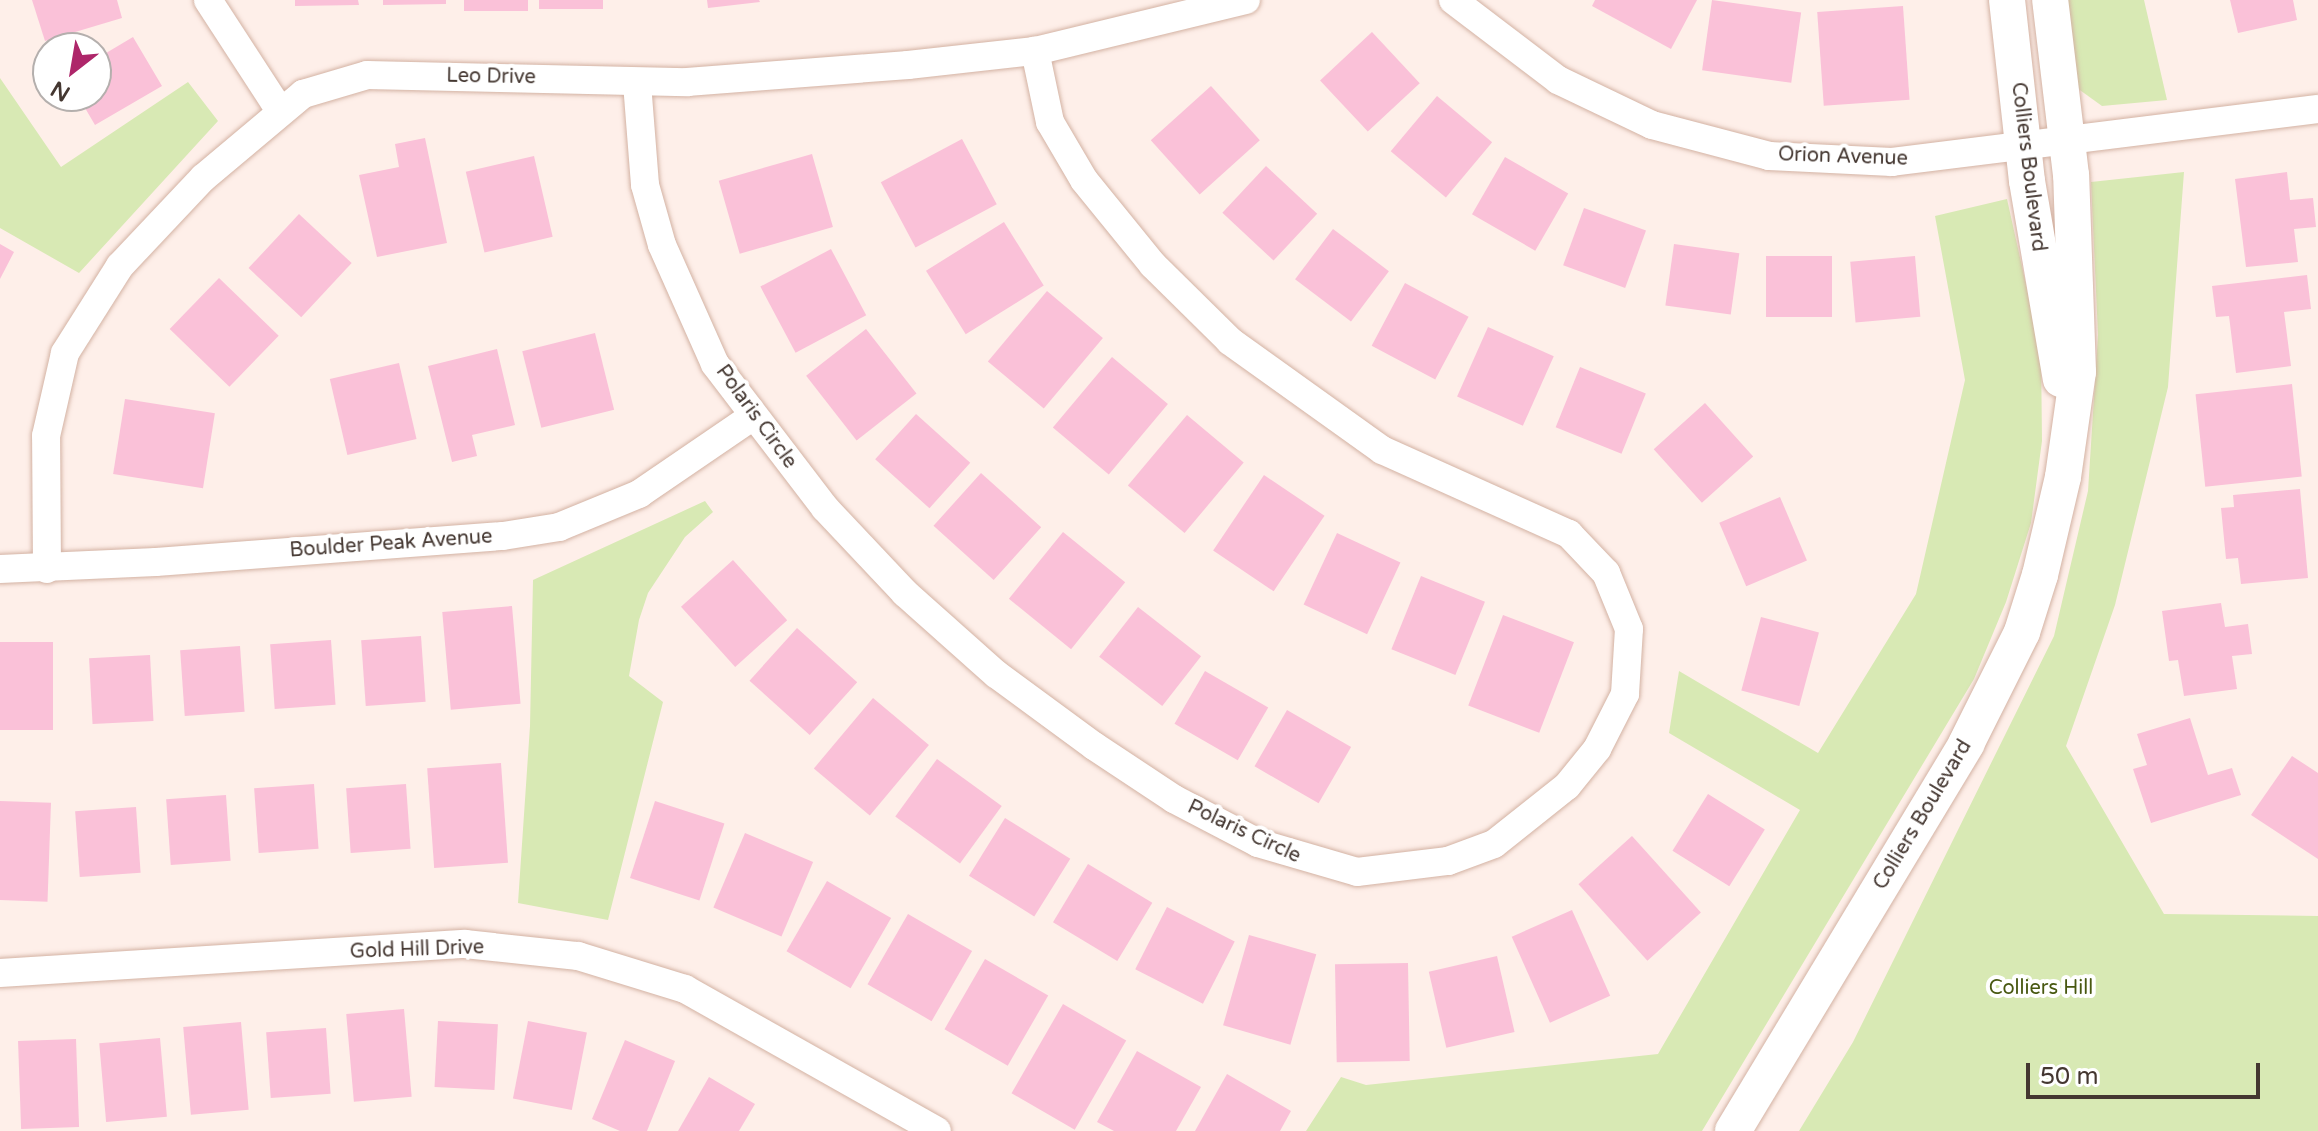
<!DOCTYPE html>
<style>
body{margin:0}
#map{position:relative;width:2318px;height:1131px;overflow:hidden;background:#feefe9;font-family:"Varela Round",sans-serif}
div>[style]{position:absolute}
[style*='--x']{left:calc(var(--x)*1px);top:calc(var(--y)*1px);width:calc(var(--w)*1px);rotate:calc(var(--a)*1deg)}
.green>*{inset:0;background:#d8e9b4}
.building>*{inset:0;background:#fac1d8;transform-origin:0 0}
.roads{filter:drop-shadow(0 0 2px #d3b2a3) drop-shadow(0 0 2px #d3b2a3)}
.minor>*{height:28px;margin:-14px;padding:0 14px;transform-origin:14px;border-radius:14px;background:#fff}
.tertiary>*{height:36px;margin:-18px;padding:0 18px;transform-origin:18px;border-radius:18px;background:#fff}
span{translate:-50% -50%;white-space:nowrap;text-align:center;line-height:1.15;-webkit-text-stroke:8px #fff;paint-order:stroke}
.street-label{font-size:20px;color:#443731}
.park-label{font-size:20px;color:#485811}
.north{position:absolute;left:32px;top:32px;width:80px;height:80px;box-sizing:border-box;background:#fff;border:2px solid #b4afad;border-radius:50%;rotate:211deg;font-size:22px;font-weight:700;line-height:32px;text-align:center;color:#443731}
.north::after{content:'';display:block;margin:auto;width:28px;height:36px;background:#ae266a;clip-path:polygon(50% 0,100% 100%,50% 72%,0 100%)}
.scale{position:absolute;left:2026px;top:1063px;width:234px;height:36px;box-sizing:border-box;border:4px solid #443731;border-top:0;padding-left:10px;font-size:24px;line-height:28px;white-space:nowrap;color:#443731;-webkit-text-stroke:6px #fff;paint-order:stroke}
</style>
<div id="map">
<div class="green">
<i style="clip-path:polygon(2065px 0,2144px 0,2167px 100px,2102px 106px,2077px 88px)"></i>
<i style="clip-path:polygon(0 78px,61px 167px,188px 82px,218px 121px,79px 273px,0 228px)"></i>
<i style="clip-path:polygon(2184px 172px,2168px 387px,2115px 605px,2066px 746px,2164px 914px,2318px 916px,2318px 1131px,1799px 1131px,1853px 1042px,2054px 636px,2088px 491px,2098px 335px,2091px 182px)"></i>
<i style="clip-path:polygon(2007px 199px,2041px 352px,2042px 441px,2031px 523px,2006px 602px,1974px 679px,1702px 1131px,1306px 1131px,1341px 1077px,1366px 1085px,1658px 1054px,1800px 810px,1669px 733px,1679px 671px,1818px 753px,1916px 594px,1965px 380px,1935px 216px)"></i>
<i style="clip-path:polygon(705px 501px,713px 512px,685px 537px,648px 593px,639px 620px,629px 676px,663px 702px,608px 920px,518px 903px,530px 726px,533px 580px)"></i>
</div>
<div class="building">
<i style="clip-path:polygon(32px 0,117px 0,122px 18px,45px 41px)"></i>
<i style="clip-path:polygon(295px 0,358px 0,359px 5px,295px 6px)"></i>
<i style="clip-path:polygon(383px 0,446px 0,446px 4px,383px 5px)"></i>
<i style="left:464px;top:0;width:64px;height:11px"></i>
<i style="left:539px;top:0;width:64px;height:9px"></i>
<i style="clip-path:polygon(707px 0,759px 0,760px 2px,708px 8px)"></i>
<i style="clip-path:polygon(1595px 0,1697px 0,1671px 49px,1592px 6px)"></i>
<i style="left:1712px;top:0;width:90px;height:71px;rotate:8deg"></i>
<i style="clip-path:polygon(2230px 0,2293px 0,2297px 20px,2238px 33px)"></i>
<i style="left:1903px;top:6px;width:94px;height:86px;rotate:86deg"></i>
<i style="left:1372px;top:32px;width:70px;height:71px;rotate:47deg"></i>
<i style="clip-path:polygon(133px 37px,162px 86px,95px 125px,78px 96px,96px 96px,96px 59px)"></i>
<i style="left:1211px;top:86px;width:73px;height:81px;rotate:48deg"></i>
<i style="left:1437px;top:96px;width:72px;height:72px;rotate:40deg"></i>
<i style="clip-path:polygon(425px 138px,447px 243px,377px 257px,359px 175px,399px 167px,395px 144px)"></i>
<i style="left:962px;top:139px;width:74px;height:92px;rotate:62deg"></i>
<i style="left:812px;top:154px;width:76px;height:97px;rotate:74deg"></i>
<i style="left:534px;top:156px;width:83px;height:70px;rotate:77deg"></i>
<i style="left:1505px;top:157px;width:73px;height:66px;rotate:30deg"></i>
<i style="left:1266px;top:166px;width:70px;height:64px;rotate:43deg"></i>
<i style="clip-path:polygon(2287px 172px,2290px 200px,2313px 198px,2316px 227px,2294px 229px,2298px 262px,2246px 267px,2235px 179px)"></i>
<i style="left:1584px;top:208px;width:66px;height:61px;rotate:20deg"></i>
<i style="left:299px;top:214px;width:72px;height:74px;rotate:43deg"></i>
<i style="left:1004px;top:222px;width:75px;height:92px;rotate:58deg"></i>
<i style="left:1333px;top:229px;width:70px;height:63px;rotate:37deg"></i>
<i style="clip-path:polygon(0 244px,14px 252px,0 279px)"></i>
<i style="left:1674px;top:244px;width:66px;height:62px;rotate:8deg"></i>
<i style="left:831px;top:249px;width:75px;height:80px;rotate:62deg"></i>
<i style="left:1766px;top:256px;width:66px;height:61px"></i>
<i style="left:1915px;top:256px;width:61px;height:65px;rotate:85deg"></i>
<i style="clip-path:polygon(2307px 275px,2311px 309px,2284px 312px,2291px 366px,2236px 373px,2229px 316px,2216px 317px,2212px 286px)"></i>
<i style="left:219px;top:278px;width:83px;height:71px;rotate:44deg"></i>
<i style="left:1405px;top:283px;width:72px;height:71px;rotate:28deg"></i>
<i style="left:1047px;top:291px;width:73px;height:92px;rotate:40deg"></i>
<i style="left:1488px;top:327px;width:72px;height:76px;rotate:24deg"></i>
<i style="left:866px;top:329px;width:82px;height:76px;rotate:52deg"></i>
<i style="left:595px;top:333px;width:79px;height:75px;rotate:76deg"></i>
<i style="clip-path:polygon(497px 349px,515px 425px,472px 435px,477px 456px,452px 462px,428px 366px)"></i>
<i style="left:1112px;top:357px;width:73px;height:92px;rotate:40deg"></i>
<i style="left:399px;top:363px;width:78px;height:71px;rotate:77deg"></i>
<i style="left:1580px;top:367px;width:71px;height:65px;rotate:22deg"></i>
<i style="left:2292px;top:384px;width:93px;height:97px;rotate:84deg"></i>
<i style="left:125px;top:399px;width:91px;height:76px;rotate:9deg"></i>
<i style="left:1705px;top:403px;width:72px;height:69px;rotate:48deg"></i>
<i style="left:916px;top:414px;width:73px;height:61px;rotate:42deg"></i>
<i style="left:1187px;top:415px;width:74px;height:92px;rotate:40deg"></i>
<i style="left:981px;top:473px;width:81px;height:71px;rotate:42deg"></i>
<i style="left:1264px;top:475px;width:73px;height:91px;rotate:34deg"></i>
<i style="clip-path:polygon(2300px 489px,2308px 578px,2241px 584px,2238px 558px,2226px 559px,2221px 508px,2234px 507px,2233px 495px)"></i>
<i style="left:1780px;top:497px;width:69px;height:66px;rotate:67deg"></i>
<i style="left:1063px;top:532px;width:80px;height:86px;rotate:39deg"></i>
<i style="left:1337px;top:533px;width:70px;height:79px;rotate:25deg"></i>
<i style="left:733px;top:560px;width:81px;height:70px;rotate:48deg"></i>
<i style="left:1421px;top:576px;width:69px;height:79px;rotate:22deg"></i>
<i style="clip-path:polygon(2221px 603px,2225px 627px,2248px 624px,2252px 654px,2232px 656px,2237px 689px,2184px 696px,2178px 660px,2169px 661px,2162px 611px)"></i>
<i style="left:512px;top:606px;width:98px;height:70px;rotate:85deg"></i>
<i style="left:1138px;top:607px;width:80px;height:63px;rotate:38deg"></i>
<i style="left:1503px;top:615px;width:76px;height:97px;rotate:21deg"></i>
<i style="left:1761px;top:617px;width:60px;height:76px;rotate:15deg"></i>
<i style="left:797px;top:628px;width:81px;height:71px;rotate:42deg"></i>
<i style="left:421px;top:636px;width:66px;height:60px;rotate:86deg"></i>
<i style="left:331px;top:640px;width:65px;height:61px;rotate:86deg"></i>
<i style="left:0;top:642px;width:53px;height:88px"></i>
<i style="left:240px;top:646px;width:66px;height:60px;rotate:86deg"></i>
<i style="left:150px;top:655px;width:66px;height:61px;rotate:87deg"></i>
<i style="left:1205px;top:671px;width:73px;height:61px;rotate:30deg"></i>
<i style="left:873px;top:698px;width:73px;height:92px;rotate:40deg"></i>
<i style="left:1287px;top:710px;width:74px;height:65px;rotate:30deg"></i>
<i style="clip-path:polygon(2190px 718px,2208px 775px,2232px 768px,2241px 795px,2151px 823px,2133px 769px,2147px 765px,2137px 734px)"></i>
<i style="clip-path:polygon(2292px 756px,2318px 773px,2318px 859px,2251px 815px)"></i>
<i style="left:937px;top:759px;width:80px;height:71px;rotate:36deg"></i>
<i style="left:501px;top:763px;width:100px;height:74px;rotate:86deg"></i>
<i style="left:314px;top:784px;width:65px;height:60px;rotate:86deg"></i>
<i style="left:406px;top:784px;width:65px;height:60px;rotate:86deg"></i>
<i style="left:1708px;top:794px;width:67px;height:67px;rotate:32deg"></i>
<i style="left:226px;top:795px;width:66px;height:60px;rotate:86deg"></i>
<i style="left:0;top:801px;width:51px;height:99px;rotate:2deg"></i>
<i style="left:655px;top:801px;width:73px;height:81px;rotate:18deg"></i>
<i style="left:136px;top:807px;width:66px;height:61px;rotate:86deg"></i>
<i style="left:1005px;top:818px;width:77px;height:68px;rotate:32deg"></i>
<i style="left:745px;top:833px;width:74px;height:81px;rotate:23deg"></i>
<i style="left:1632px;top:836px;width:103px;height:72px;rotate:48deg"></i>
<i style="left:1088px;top:864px;width:75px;height:68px;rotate:31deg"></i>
<i style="left:827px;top:881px;width:74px;height:81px;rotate:30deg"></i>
<i style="left:1167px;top:907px;width:76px;height:70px;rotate:27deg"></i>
<i style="left:1572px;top:910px;width:94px;height:66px;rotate:66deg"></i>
<i style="left:908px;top:914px;width:74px;height:81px;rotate:30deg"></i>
<i style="left:1249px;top:935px;width:70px;height:94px;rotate:16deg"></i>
<i style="left:1497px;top:956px;width:78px;height:70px;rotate:77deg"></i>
<i style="left:985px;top:959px;width:73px;height:81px;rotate:30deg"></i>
<i style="left:1408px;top:963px;width:98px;height:73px;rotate:89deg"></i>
<i style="left:1063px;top:1004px;width:73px;height:103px;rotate:30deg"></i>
<i style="left:404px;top:1009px;width:88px;height:58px;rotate:85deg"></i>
<i style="left:438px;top:1021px;width:60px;height:66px;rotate:3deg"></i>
<i style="left:528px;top:1021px;width:60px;height:79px;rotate:11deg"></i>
<i style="left:241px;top:1022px;width:88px;height:58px;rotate:85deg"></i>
<i style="left:326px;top:1028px;width:66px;height:60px;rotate:86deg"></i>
<i style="left:160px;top:1038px;width:79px;height:61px;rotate:85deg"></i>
<i style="left:76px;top:1039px;width:88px;height:58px;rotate:88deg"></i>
<i style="clip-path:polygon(625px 1040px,675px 1061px,647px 1131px,620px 1131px,592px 1119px)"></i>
<i style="clip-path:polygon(1137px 1051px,1201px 1087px,1176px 1131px,1114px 1131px,1097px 1122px)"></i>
<i style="clip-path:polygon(1227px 1074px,1291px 1111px,1280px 1131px,1195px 1131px)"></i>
<i style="clip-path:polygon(709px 1077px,755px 1104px,739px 1131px,678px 1131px)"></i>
</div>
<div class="roads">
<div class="minor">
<i style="--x:208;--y:0;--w:132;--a:57"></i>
<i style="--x:1453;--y:0;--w:132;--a:37.3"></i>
<i style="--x:1558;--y:80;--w:104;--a:25.6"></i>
<i style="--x:1652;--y:125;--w:121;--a:14.8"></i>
<i style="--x:1769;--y:156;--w:123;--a:2.8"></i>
<i style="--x:1892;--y:162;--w:429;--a:-7.1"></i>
<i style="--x:637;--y:83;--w:102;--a:85.5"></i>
<i style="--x:645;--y:185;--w:62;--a:74.2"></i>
<i style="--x:662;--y:245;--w:130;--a:66"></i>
<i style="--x:715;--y:364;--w:181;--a:52.6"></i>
<i style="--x:825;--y:508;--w:117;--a:46.7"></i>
<i style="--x:905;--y:593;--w:122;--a:41.7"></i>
<i style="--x:996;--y:674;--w:122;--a:36.3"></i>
<i style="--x:1094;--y:746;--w:96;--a:33.5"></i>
<i style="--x:1174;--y:799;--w:95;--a:27.6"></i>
<i style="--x:1258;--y:843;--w:103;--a:16.3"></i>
<i style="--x:1357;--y:872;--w:92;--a:-6.9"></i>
<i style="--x:1448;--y:861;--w:49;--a:-20.3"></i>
<i style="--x:1494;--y:844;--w:93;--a:-38.5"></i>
<i style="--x:1567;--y:786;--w:48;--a:-51"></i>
<i style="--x:1597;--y:749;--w:62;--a:-63"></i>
<i style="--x:1625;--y:694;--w:65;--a:-86.5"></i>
<i style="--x:1629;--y:629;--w:61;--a:-112.3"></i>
<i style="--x:1606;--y:573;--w:54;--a:-133.5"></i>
<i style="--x:1569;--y:534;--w:205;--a:-155.8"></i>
<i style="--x:1382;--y:450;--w:187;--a:-144.4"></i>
<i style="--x:1230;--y:341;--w:108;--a:-135.4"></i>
<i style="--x:1153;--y:265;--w:109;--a:-129.1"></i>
<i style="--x:1084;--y:180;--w:67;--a:-120.4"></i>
<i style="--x:1050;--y:122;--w:73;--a:-101.9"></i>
<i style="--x:0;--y:569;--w:156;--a:-2.6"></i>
<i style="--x:156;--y:562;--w:348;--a:-4.3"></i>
<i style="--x:503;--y:536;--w:57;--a:-9.1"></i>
<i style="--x:559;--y:527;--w:87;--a:-22.4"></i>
<i style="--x:639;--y:494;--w:137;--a:-34.3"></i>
<i style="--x:47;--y:569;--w:133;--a:-90.4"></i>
<i style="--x:46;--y:436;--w:85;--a:-77.1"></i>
<i style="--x:65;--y:353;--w:103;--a:-57.7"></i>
<i style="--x:120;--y:266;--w:121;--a:-46.7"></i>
<i style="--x:203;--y:178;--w:131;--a:-40"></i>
<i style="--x:303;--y:94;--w:67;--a:-16.5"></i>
<i style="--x:367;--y:75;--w:320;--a:1.3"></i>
<i style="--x:687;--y:82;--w:222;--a:-4.4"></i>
<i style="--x:908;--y:65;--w:128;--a:-6.3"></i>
<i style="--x:1035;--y:51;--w:217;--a:-13.6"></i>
<i style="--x:0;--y:973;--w:466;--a:-3.6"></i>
<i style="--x:465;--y:944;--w:114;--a:6.1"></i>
<i style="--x:578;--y:956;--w:112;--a:17.1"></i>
<i style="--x:685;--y:989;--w:289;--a:29.4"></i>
</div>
<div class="tertiary">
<i style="--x:2007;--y:0;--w:182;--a:83.7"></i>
<i style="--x:2027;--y:181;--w:201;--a:80.3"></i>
<i style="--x:1733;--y:1131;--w:452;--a:-58.9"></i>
<i style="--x:1966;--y:744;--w:125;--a:-63.4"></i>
<i style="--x:2022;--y:632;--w:60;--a:-72.5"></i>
<i style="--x:2040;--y:575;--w:101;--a:-76.8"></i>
<i style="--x:2063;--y:477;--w:106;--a:-81.9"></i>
<i style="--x:2078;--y:372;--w:197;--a:-92"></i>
<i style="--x:2071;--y:175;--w:176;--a:-96.8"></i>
</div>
</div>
<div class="street-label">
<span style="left:491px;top:77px;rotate:1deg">Leo Drive</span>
<span style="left:1843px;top:157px;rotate:2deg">Orion Avenue</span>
<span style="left:2028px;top:167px;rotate:83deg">Colliers Boulevard</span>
<span style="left:756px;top:417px;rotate:54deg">Polaris Circle</span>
<span style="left:391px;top:544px;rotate:-4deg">Boulder Peak Avenue</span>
<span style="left:1923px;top:815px;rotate:-59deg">Colliers Boulevard</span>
<span style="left:1244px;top:832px;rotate:25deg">Polaris Circle</span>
<span style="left:417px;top:950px;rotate:-2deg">Gold Hill Drive</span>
</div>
<div class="park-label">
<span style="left:2041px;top:988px">Colliers Hill</span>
</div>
<div class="north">N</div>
<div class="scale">50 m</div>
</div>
